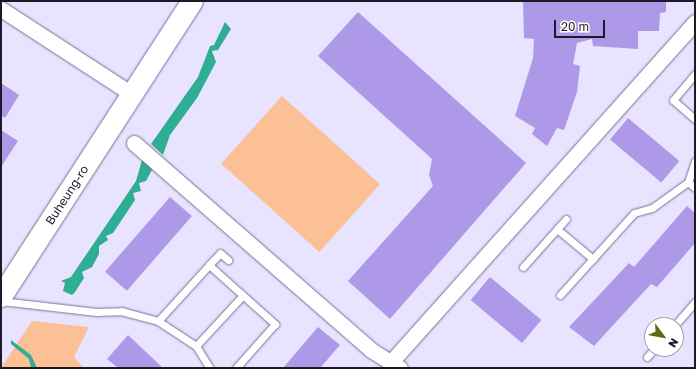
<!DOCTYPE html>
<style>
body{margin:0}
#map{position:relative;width:696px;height:369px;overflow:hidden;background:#e8e3fe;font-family:"Golos Text",sans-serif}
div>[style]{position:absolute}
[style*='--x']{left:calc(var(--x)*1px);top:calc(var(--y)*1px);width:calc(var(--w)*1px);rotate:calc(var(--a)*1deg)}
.green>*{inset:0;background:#fcc097;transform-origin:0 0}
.water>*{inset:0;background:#30ae93}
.building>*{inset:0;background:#ad99e8;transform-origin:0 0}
.roads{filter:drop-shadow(0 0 1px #797099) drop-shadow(0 0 1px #797099)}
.lane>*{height:7px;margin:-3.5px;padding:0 3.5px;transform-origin:3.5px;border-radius:3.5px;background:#fff}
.street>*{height:15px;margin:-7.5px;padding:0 7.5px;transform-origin:7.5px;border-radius:7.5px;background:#fff}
.secondary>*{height:21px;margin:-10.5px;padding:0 10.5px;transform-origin:10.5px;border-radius:10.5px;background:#fff}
span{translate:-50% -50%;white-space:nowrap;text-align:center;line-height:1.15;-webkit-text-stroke:3.5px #fff;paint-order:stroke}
.street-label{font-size:12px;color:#1d1929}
.frame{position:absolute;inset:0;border:2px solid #1d1929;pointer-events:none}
.north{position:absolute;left:644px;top:317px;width:40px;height:40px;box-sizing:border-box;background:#fff;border:1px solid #a5a3a9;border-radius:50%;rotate:122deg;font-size:11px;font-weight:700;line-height:16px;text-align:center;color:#1d1929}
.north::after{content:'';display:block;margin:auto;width:14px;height:18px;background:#60690c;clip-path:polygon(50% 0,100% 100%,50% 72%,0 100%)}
.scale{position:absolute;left:554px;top:20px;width:51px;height:18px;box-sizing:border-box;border:2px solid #1d1929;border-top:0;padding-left:5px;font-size:12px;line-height:14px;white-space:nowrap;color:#1d1929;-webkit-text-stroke:3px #fff;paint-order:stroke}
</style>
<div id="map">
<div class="green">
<i style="left:282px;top:96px;width:132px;height:91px;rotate:42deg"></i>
<i style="clip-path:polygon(32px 321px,89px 327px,74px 357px,84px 368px,1px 368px)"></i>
</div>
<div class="water">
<i style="clip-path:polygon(225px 22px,231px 29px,218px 50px,212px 51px,216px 62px,197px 98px,170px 135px,163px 155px,151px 144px,198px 77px,210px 46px,214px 45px)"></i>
<i style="clip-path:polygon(142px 160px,154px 166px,146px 181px,139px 183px,141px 191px,133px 193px,135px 200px,113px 233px,106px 236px,108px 240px,99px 246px,99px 254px,92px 267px,82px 272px,84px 278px,75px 292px,72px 295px,63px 291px,65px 283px,61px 281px,71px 277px,136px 181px)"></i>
<i style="clip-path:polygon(11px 340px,31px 355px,37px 368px,31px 368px,29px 359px,11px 344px)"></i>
</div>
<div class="building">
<i style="clip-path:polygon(523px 1px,666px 1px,666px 12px,660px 13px,659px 31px,638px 31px,638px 49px,593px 46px,592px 39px,577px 43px,573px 64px,580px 66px,577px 92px,564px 130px,557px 128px,547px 146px,532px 134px,535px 128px,515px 116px,533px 58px,534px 39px,524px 38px)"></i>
<i style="clip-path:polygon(358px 12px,526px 163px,390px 319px,348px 281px,433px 186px,429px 175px,432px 159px,318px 56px)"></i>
<i style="clip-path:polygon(1px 83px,19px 95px,5px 118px,1px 115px)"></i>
<i style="left:628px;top:118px;width:67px;height:28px;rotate:40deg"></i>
<i style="clip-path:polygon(1px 130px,18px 141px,1px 167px)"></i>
<i style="left:170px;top:197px;width:29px;height:99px;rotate:41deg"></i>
<i style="clip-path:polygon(687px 206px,695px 213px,695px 243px,657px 287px,651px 284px,594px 346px,569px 327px,629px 263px,634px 267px)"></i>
<i style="left:490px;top:277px;width:67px;height:30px;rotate:40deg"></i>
<i style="clip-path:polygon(318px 327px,340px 345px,320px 368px,283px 368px)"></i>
<i style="clip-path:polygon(128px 335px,163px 368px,118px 368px,107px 359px)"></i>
</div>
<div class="roads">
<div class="lane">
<i style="--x:695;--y:74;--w:34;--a:130"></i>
<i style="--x:673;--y:100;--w:29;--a:41"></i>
<i style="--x:695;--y:161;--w:22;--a:108"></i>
<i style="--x:688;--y:182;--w:9;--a:41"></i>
<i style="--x:566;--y:219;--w:13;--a:132"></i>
<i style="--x:557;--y:229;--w:47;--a:39.8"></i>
<i style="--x:209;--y:265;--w:16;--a:-47"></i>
<i style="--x:220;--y:253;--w:11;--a:41"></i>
<i style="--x:523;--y:267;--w:51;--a:-48.2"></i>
<i style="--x:560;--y:295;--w:110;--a:-47.9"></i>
<i style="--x:634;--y:213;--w:19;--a:-16"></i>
<i style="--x:652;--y:208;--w:44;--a:-35.8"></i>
<i style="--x:1;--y:301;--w:96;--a:6.6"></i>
<i style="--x:96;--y:312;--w:25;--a:-2"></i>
<i style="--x:121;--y:311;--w:38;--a:15"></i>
<i style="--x:158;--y:321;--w:45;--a:33.3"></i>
<i style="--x:196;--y:346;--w:26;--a:58"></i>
<i style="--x:158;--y:321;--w:76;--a:-47.7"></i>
<i style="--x:209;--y:265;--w:89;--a:41.8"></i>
<i style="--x:275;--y:324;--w:59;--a:131.6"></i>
<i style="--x:675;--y:325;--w:30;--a:-49"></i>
<i style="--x:196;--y:346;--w:69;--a:-47.3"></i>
<i style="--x:647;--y:357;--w:11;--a:-49"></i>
</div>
<div class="street">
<i style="--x:1;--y:9;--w:156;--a:33"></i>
<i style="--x:134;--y:143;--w:315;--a:41.1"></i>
<i style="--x:371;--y:350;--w:34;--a:32"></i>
<i style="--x:391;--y:362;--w:456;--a:-48.2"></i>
</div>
<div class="secondary">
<i style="--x:1;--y:296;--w:351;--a:-57.1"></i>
</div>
</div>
<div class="street-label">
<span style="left:67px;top:195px;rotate:-57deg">Buheung-ro</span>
</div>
<div class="frame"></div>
<div class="north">N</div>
<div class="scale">20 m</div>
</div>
